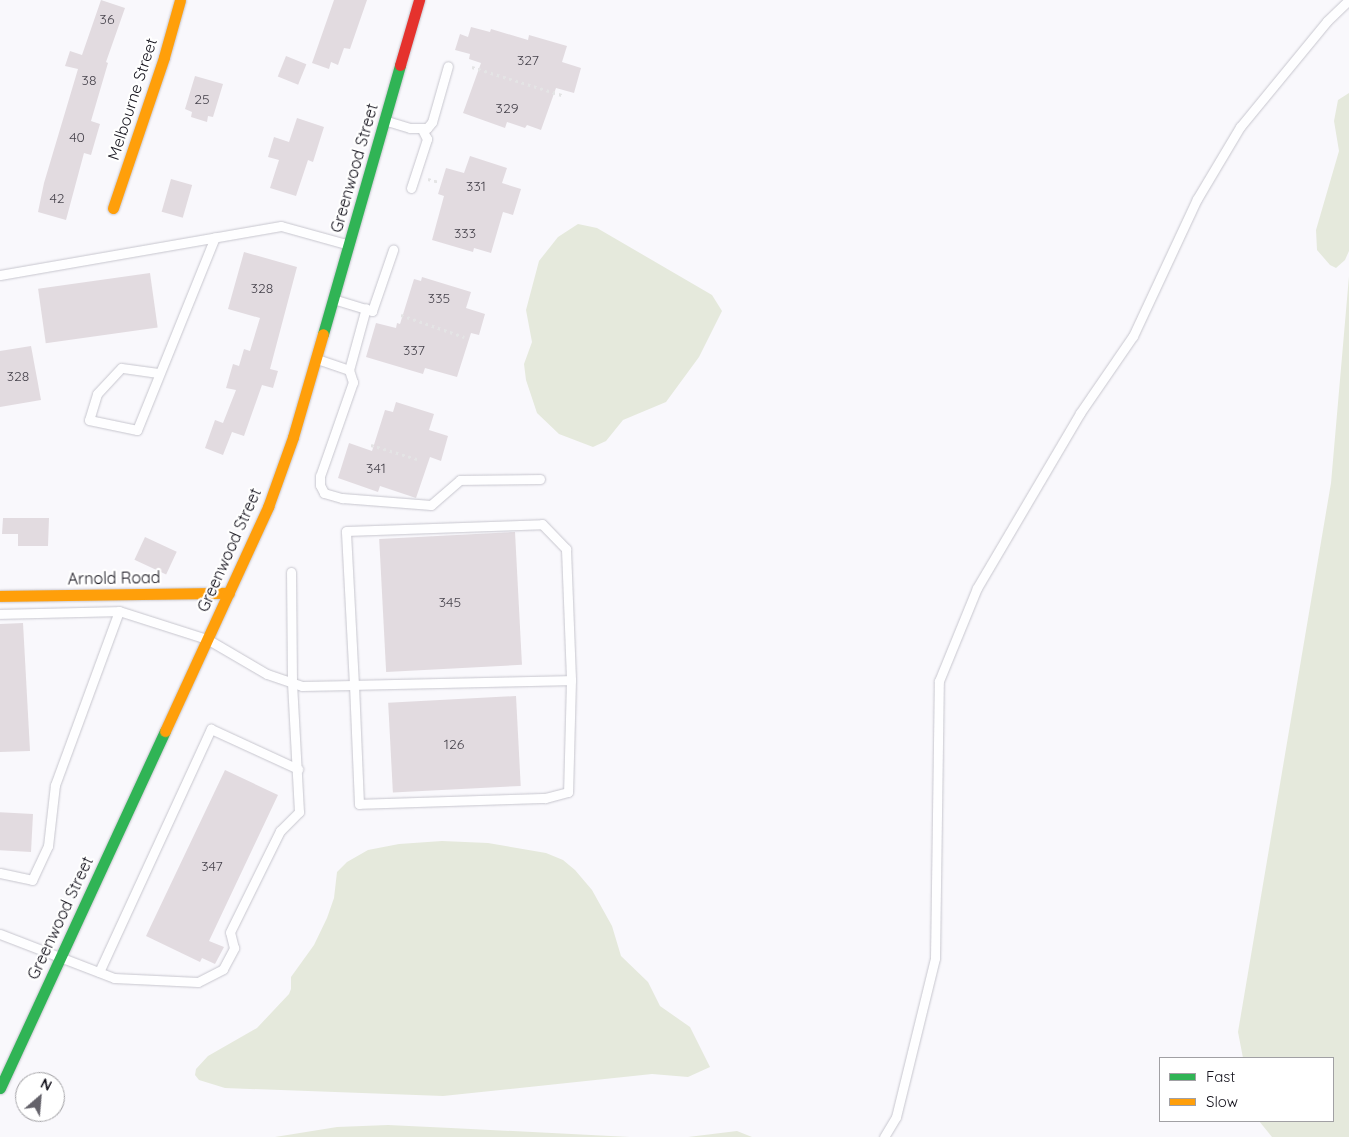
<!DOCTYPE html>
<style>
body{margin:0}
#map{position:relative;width:1349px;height:1137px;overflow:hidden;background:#f9f8fc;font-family:Quicksand,sans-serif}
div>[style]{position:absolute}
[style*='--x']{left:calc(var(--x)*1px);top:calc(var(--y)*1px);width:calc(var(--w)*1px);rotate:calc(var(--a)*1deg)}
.green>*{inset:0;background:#e5e9dc}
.building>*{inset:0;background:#e2dbe0;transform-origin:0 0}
.path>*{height:3px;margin-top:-1.5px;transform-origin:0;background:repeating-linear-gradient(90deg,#e4e4e5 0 2.5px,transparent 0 6.5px)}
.roads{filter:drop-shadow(0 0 1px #c7c6ce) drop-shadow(0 0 1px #c7c6ce)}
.lane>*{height:9px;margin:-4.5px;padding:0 4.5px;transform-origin:4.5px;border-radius:4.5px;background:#fefeff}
.fast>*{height:11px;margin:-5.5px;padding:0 5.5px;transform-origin:5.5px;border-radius:5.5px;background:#30b455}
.slow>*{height:11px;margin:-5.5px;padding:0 5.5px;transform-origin:5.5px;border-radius:5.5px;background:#ff9f0a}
.jam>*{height:11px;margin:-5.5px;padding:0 5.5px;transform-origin:5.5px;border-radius:5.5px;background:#e5322d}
span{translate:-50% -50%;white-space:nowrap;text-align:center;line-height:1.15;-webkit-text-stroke:4.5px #fff;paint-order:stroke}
.number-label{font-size:14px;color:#48444d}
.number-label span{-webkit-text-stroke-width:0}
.street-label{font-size:16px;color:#14121c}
.legend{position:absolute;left:1159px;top:1057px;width:175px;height:65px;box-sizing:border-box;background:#fff;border:1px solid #a1a0a4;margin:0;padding:6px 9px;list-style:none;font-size:15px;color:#14121c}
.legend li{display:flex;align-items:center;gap:10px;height:25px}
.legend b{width:25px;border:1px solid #a1a0a4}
.north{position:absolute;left:15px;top:1072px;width:50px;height:50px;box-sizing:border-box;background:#fff;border:1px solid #a1a0a4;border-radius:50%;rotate:27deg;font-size:14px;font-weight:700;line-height:20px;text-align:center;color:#14121c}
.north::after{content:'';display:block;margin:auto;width:18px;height:22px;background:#64626a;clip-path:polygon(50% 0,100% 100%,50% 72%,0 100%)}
</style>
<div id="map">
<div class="green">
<i style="clip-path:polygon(1349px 93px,1349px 251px,1345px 260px,1336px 268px,1330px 265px,1317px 250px,1316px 230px,1339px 151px,1334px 121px,1338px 100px)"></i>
<i style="clip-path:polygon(578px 224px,597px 228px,712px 295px,722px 311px,699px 357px,666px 402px,623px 420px,606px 441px,593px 447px,559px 434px,537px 413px,526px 380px,524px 364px,532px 342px,526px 310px,539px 261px,558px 237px)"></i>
<i style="clip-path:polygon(1349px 276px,1349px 1137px,1272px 1137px,1259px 1121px,1333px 1121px,1333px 1058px,1243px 1058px,1238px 1032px,1331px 483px)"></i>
<i style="clip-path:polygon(442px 841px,488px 843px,546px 853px,563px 860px,575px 870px,592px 890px,612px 926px,621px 956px,648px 982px,660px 1006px,690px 1027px,710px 1067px,688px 1077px,652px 1074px,443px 1096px,225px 1088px,199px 1080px,195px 1075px,196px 1069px,208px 1056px,257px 1028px,289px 994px,291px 989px,291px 977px,314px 945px,327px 918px,334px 898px,337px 872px,347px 862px,368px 850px,399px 844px)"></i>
<i style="clip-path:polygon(388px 1125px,451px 1128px,630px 1137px,275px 1137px,337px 1127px)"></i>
<i style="clip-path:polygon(737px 1131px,752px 1137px,688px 1137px)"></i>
</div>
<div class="building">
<i style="clip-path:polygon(101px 0,125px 8px,106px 62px,108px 63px,91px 121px,100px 124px,91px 155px,84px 153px,66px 220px,38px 212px,44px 183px,78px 69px,65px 66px,70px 51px,82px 55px)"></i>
<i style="clip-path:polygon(334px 0,367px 0,350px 49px,344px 48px,338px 65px,331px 62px,329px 69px,312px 63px)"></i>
<i style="clip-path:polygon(471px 27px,490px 32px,491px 29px,528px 40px,529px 35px,567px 46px,562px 62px,581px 68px,574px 93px,556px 88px,541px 130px,527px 125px,525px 128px,507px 122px,505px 128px,463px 113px,481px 63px,469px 59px,470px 54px,455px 50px,460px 34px,468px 37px)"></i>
<i style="left:286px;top:56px;width:22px;height:22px;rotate:22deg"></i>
<i style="clip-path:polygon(195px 76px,223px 84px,213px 117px,208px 116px,207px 122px,191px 117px,192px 112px,185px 109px)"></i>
<i style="clip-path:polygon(297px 118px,324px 127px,313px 162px,308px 160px,296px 196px,270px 188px,279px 160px,268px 157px,274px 137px,289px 142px)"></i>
<i style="clip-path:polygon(470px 156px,507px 168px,502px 183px,521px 189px,513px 215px,503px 212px,491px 253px,474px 248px,473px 252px,432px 240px,444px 196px,438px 194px,446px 168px,464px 173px)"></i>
<i style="left:171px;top:179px;width:22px;height:34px;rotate:16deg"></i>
<i style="clip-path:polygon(244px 252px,297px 267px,270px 369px,278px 371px,273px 388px,262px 385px,244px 436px,232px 432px,223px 455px,205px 448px,215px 420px,223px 423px,236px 390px,226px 388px,233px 364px,239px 366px,244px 349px,250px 351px,260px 318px,228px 309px)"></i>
<i style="left:150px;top:273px;width:55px;height:113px;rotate:82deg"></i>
<i style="clip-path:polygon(422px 277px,471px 292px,466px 308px,485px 314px,479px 335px,471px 333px,457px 377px,425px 368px,423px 374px,366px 357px,376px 323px,396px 328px,397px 323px,400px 324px,414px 279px,421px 281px)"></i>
<i style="clip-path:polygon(31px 346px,41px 400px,0 407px,0 351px)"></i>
<i style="clip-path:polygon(396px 402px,434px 414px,429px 430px,448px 436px,441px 461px,430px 457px,416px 498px,380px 486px,378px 492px,338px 478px,349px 443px,372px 451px,385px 410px,393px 412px)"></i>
<i style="clip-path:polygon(3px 518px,49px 518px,48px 546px,18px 546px,18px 534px,2px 534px)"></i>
<i style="left:515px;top:532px;width:133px;height:136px;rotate:87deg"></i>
<i style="left:145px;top:537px;width:35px;height:25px;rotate:25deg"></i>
<i style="clip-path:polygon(23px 623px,30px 751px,0 752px,0 624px)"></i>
<i style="left:516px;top:696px;width:90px;height:128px;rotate:87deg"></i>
<i style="clip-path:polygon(225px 770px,278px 795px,209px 941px,224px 947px,215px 964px,202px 958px,200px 962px,146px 936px)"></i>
<i style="left:33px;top:814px;width:38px;height:33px;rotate:93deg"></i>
</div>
<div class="path">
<i style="--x:472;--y:67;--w:94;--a:17.3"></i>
<i style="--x:428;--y:179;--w:11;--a:15"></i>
<i style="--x:401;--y:315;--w:67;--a:19.2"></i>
<i style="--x:371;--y:445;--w:51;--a:17"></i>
</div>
<div class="roads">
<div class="lane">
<i style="--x:387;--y:121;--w:24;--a:17"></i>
<i style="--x:410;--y:128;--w:17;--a:0"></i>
<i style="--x:427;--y:128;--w:8;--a:-50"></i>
<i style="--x:432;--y:122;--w:58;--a:-74.1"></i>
<i style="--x:411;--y:188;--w:52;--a:-71.9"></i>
<i style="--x:427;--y:139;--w:11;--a:-117"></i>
<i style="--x:0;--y:275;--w:285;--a:-9.9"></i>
<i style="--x:281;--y:226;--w:67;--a:15.5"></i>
<i style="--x:333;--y:299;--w:41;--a:17.1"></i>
<i style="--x:372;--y:311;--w:65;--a:-71"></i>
<i style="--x:317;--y:359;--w:34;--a:19"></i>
<i style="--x:349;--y:370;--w:64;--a:-74.7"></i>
<i style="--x:349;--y:370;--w:13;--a:72"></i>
<i style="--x:353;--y:382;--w:100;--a:109.3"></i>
<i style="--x:320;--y:476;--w:9;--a:90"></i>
<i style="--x:320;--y:485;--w:9;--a:63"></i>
<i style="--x:324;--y:493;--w:19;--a:16"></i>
<i style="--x:342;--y:498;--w:89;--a:4.5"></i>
<i style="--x:431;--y:505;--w:38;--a:-41"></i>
<i style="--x:460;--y:480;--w:80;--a:-0.7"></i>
<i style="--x:158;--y:373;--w:37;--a:-172"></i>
<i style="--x:121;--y:368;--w:35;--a:133"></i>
<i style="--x:97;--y:394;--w:27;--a:107"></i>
<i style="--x:89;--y:420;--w:49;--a:11.8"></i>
<i style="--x:137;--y:430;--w:208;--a:-68"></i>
<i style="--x:0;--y:614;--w:119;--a:-1.4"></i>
<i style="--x:0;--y:873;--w:33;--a:12"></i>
<i style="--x:32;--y:880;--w:38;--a:-65"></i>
<i style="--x:48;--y:846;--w:61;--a:-83.5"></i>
<i style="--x:55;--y:785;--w:185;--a:-69.8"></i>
<i style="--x:119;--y:611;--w:92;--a:17.7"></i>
<i style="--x:207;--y:639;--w:69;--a:30.3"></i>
<i style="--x:267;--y:674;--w:37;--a:19"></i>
<i style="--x:302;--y:686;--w:52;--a:-1.1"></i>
<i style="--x:354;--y:685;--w:217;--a:-1.3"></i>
<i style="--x:571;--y:680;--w:112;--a:91.5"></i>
<i style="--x:568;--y:792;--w:24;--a:165"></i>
<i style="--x:545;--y:798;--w:186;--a:178.2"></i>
<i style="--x:359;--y:804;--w:119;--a:-92.4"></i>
<i style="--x:354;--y:685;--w:154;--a:-93"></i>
<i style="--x:346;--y:531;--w:196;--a:-2"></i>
<i style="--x:542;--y:524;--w:35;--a:46"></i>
<i style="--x:566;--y:549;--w:131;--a:87.8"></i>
<i style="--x:0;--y:934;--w:122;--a:21.1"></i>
<i style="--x:114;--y:978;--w:84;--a:2.7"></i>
<i style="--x:198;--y:982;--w:28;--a:-27"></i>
<i style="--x:223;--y:969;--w:24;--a:-62"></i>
<i style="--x:234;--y:948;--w:16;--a:-104"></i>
<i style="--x:230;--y:932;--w:113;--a:-63.7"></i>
<i style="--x:280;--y:831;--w:27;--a:-45"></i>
<i style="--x:299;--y:812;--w:129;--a:-93.1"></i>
<i style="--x:292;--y:683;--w:111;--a:-90.5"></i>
<i style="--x:99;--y:972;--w:268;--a:-65.3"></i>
<i style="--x:211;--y:729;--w:96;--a:24.7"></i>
<i style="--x:884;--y:1137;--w:23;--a:-59"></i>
<i style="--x:896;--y:1117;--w:164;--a:-76.2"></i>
<i style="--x:935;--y:958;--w:277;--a:-89.2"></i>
<i style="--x:939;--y:681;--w:100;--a:-67.8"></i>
<i style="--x:977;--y:588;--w:203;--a:-59.5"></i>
<i style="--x:1080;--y:413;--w:93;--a:-55.5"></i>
<i style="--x:1133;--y:336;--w:151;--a:-65"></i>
<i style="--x:1197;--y:199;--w:84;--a:-59.2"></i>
<i style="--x:1240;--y:127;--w:137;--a:-50.6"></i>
<i style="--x:1327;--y:21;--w:30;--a:-44"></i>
</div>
<div class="fast">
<i style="--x:323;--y:334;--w:280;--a:-74"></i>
<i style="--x:0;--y:1088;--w:393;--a:-65.2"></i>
</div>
<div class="slow">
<i style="--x:113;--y:208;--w:159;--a:-71.3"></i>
<i style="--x:164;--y:57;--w:59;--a:-74.3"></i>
<i style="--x:0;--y:596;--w:229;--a:-0.8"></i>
<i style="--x:165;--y:731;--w:247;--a:-65.3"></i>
<i style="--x:268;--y:507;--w:74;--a:-70.3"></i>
<i style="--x:293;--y:437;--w:107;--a:-73.8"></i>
</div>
<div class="jam">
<i style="--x:400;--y:65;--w:68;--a:-73.7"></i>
</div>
</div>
<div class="number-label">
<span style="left:107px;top:19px">36</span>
<span style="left:528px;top:60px">327</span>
<span style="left:89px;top:80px">38</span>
<span style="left:202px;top:99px">25</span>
<span style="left:507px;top:108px">329</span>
<span style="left:77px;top:137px">40</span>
<span style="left:476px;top:186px">331</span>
<span style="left:57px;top:198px">42</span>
<span style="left:465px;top:233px">333</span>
<span style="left:262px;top:288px">328</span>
<span style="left:439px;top:298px">335</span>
<span style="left:414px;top:350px">337</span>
<span style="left:18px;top:376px">328</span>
<span style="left:376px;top:468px">341</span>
<span style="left:450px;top:602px">345</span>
<span style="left:454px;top:744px">126</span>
<span style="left:212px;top:866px">347</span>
</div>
<div class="street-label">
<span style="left:132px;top:99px;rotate:-72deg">Melbourne Street</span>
<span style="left:354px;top:168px;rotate:-74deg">Greenwood Street</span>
<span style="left:229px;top:550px;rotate:-66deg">Greenwood Street</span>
<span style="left:114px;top:578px;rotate:-1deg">Arnold Road</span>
<span style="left:60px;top:918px;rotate:-65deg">Greenwood Street</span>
</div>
<ul class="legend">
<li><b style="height:6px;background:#30b455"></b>Fast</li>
<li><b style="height:6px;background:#ff9f0a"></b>Slow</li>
</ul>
<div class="north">N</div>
</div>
